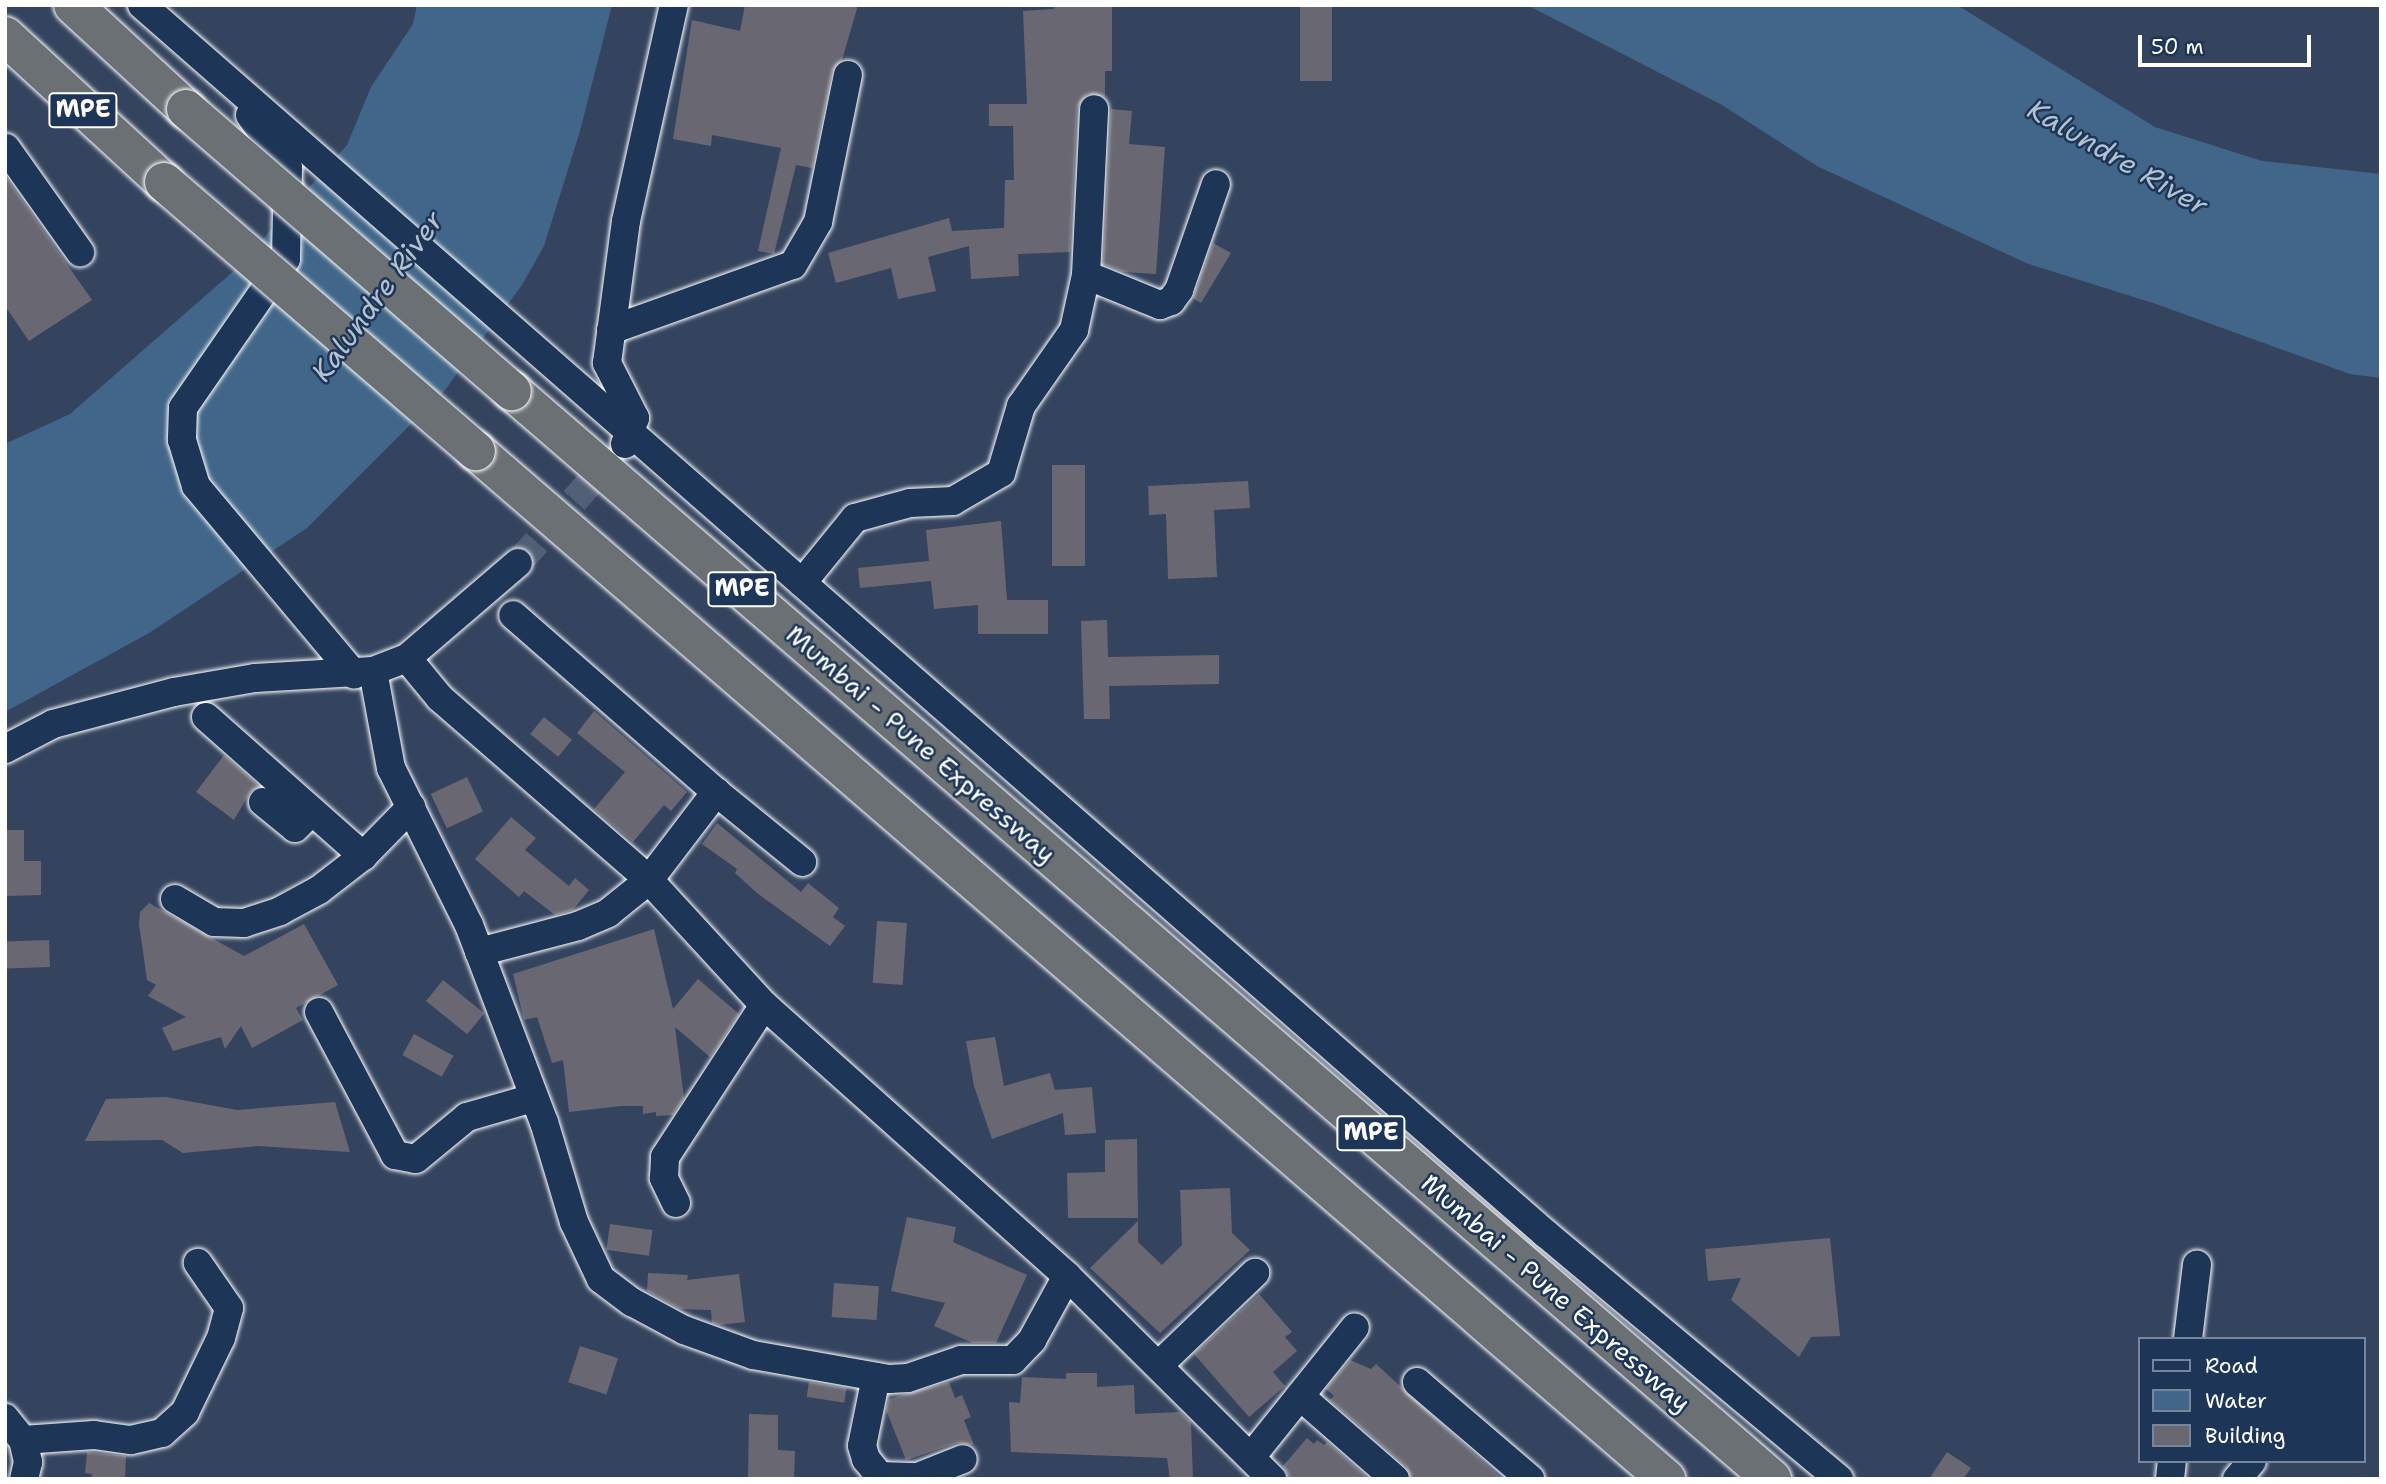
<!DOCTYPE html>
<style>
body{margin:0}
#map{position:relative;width:2386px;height:1484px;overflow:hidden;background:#34445f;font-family:"Shantell Sans",sans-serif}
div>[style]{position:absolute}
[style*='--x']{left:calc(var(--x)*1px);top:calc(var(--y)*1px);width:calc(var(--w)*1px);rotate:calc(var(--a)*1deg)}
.water>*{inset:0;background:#416689}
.building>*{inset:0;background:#696872;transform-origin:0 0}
.minor-tunnel>*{height:28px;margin-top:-14px;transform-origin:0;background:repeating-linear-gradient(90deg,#526077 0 28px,transparent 0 42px)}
.roads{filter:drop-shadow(0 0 2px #fff) drop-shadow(0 0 2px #fff)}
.minor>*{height:28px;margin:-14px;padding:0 14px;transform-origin:14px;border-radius:14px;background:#1d3557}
.highway>*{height:38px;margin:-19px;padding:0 19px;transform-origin:19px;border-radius:19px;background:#6b7074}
.bridges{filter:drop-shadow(0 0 2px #fff) drop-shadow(0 0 2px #fff)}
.highway-bridge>*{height:38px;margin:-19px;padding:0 19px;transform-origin:19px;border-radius:19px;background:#6b7074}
span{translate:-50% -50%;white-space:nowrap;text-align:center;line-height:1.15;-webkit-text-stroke:5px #1d3557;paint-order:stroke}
.shield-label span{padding:2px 5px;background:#1d3557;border:2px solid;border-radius:5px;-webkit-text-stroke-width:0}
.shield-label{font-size:24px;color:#fff;font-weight:700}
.street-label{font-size:26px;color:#fff}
.water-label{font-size:28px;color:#b3c2d0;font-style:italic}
.frame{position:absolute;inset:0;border:7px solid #fff;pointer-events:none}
.legend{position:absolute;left:2138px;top:1337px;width:228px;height:126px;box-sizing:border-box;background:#1d3557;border:2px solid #77869a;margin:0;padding:9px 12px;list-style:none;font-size:21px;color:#fff}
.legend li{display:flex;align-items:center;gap:14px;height:35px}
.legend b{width:35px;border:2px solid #77869a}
.scale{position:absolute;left:2138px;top:35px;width:173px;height:32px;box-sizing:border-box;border:4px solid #fff;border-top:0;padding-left:9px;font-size:21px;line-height:24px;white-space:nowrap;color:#fff;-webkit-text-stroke:5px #1d3557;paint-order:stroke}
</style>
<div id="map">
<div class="water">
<i style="clip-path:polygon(417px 5px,612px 5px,580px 131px,544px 246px,522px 285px,445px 390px,307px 528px,149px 633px,5px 712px,5px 444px,70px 414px,236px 269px,347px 145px,371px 87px,413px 24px)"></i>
<i style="clip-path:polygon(1527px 5px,1957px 5px,2155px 127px,2262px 161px,2381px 174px,2381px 378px,2350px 374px,2156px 304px,2026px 263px,1817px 166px,1722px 105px)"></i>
</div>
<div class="building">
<i style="clip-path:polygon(745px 5px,858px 5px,842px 60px,832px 72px,812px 168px,796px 165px,774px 254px,758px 251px,781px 148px,712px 135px,711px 146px,673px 139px,692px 20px,740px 31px)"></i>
<i style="clip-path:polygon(1054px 5px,1112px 5px,1112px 71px,1105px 71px,1105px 97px,1087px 94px,1077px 108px,1070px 252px,1018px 254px,1019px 276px,971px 279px,969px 246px,928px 257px,936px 291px,898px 299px,891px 268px,836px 283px,828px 253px,949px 218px,952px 231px,1004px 228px,1005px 180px,1014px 180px,1013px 126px,989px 126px,989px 104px,1027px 104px,1023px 11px,1054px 9px)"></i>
<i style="left:1300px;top:5px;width:32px;height:76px"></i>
<i style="clip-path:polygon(1111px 109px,1132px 111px,1129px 144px,1165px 147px,1156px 274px,1123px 272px,1103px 264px)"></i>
<i style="clip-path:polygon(5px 176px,92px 300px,29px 341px,5px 306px)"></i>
<i style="clip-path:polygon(1213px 243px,1231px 253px,1201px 303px,1193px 298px)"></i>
<i style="left:1085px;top:465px;width:101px;height:33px;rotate:90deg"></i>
<i style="clip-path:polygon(1248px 481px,1250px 508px,1214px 510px,1217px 577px,1168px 579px,1166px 514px,1149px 515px,1148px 486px)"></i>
<i style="clip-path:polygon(1001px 521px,1007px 600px,1048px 600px,1048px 634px,978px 634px,978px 605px,934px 609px,931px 581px,860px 588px,858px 568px,929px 561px,926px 530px)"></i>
<i style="clip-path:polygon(1107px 620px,1108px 657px,1219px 655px,1219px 684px,1109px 686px,1110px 719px,1084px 719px,1081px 621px)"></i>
<i style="clip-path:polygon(594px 711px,687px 792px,671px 811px,664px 805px,633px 842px,594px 809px,625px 772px,577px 733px)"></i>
<i style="left:544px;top:717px;width:36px;height:22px;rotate:39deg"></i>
<i style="clip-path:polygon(224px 755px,259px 786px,250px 792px,234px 820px,196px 792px)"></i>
<i style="left:467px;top:777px;width:38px;height:40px;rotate:65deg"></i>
<i style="clip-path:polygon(511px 817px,536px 838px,525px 850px,569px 886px,575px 878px,589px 890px,573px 910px,555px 915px,524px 891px,519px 897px,475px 859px)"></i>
<i style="clip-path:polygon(717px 823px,801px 892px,808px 883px,839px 908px,833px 917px,845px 926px,830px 946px,757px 893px,735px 873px,737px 869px,702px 844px)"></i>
<i style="clip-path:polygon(5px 830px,24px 830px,24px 861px,41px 861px,41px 895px,5px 896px)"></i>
<i style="clip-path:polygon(149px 903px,244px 956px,304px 924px,338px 985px,296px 1008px,303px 1020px,252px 1048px,241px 1026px,225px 1049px,221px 1037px,173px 1051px,162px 1028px,186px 1017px,148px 996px,156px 985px,147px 980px,139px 924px,140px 912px)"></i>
<i style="left:877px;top:921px;width:30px;height:62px;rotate:4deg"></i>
<i style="clip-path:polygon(654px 929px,673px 1009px,698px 979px,739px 1014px,710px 1057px,675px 1027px,684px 1098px,673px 1115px,656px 1116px,656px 1112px,643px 1114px,643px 1106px,621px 1106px,569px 1112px,563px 1060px,552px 1063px,537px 1017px,524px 1020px,513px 974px)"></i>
<i style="left:49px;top:940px;width:27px;height:44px;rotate:88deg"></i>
<i style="left:443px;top:980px;width:53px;height:27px;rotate:39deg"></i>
<i style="left:414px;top:1034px;width:45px;height:24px;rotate:29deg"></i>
<i style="clip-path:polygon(995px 1037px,1004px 1086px,1050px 1073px,1055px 1090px,1092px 1087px,1096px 1133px,1065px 1135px,1063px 1113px,992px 1139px,974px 1086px,966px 1041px)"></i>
<i style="clip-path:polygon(166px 1097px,237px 1110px,335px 1102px,350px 1152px,258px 1146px,183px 1153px,162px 1140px,85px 1141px,106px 1099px)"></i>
<i style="clip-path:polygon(1137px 1139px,1138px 1218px,1068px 1218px,1067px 1173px,1105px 1172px,1105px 1140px)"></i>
<i style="clip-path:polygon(1230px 1188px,1232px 1233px,1250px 1250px,1160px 1333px,1090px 1268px,1138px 1221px,1138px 1242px,1162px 1265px,1182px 1245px,1180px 1190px)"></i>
<i style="clip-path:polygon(907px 1217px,956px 1227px,953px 1242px,1027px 1275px,996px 1343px,973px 1343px,934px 1326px,945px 1303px,891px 1291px)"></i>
<i style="left:610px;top:1224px;width:43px;height:26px;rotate:8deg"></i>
<i style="clip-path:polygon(1830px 1238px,1840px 1336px,1811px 1337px,1799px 1357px,1731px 1300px,1741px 1278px,1708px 1281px,1705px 1249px)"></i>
<i style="clip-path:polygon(648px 1273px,688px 1275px,687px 1280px,739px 1274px,745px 1322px,719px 1325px,712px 1323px,711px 1310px,680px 1309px,647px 1291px)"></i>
<i style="left:834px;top:1283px;width:45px;height:34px;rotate:4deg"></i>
<i style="clip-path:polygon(1259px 1294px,1292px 1332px,1285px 1337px,1297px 1351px,1273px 1372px,1285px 1386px,1249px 1417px,1194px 1354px)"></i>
<i style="left:580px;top:1346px;width:40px;height:38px;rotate:18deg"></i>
<i style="clip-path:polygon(1350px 1360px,1371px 1369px,1376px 1364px,1502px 1479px,1411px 1479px,1406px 1466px,1330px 1400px,1334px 1396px,1326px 1389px)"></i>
<i style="clip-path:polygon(1066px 1373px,1097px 1373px,1097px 1387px,1134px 1385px,1135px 1414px,1180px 1412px,1191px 1422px,1193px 1479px,1170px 1479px,1167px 1458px,1011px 1452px,1009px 1402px,1020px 1403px,1022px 1377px,1066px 1379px)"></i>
<i style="left:809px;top:1382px;width:38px;height:15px;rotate:9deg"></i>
<i style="clip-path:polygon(949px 1382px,955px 1398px,962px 1395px,971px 1417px,964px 1420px,974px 1445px,957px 1443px,906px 1460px,886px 1410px,889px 1399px)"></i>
<i style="clip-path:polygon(749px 1414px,778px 1415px,778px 1450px,795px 1451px,794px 1479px,748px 1479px)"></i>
<i style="clip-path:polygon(1307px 1438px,1314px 1444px,1317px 1440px,1324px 1445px,1327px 1442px,1369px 1479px,1291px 1479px,1283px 1466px)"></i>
<i style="clip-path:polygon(87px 1452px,126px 1456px,125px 1479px,91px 1479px,92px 1474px,85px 1473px)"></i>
<i style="clip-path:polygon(1947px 1452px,1971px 1468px,1963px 1479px,1929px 1479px)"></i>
</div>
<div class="minor-tunnel">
<i style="--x:518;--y:563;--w:145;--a:-48.1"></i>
</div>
<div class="roads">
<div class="minor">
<i style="--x:142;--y:5;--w:1866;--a:41.2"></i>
<i style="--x:1546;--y:1234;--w:382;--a:39.9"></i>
<i style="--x:250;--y:115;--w:65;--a:54.4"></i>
<i style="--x:288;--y:168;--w:91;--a:91.3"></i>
<i style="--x:286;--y:259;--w:181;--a:124.7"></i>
<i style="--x:183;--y:408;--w:32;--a:92"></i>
<i style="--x:182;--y:440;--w:48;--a:73.1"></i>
<i style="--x:196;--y:486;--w:246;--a:50"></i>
<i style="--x:6;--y:148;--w:128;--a:54.6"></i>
<i style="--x:1086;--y:275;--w:166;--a:-87.2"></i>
<i style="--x:611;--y:330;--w:193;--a:-19.7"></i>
<i style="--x:793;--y:265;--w:50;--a:-59.8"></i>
<i style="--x:818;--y:222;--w:150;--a:-78.5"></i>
<i style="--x:625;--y:444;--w:28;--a:-69"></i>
<i style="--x:635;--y:418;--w:62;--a:-117"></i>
<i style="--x:607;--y:363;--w:143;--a:-82.4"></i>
<i style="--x:626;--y:221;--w:221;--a:-77.5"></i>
<i style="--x:802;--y:583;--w:84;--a:-50.8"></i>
<i style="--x:855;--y:518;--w:57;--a:-15.3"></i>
<i style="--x:910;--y:503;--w:43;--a:-2.7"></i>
<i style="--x:953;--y:501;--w:56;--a:-30.3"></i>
<i style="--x:1001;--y:473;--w:70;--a:-73.4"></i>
<i style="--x:1021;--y:406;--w:93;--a:-55.1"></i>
<i style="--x:1074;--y:330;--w:56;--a:-77.7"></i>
<i style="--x:1086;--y:275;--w:80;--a:22.1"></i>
<i style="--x:1160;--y:305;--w:12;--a:-20"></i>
<i style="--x:1171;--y:301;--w:14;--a:-54"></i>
<i style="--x:1179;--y:290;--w:112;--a:-70.8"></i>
<i style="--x:407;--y:658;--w:52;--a:50.5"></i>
<i style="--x:440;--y:698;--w:277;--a:41"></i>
<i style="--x:649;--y:880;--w:170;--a:47.4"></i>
<i style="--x:764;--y:1005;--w:407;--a:41.8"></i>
<i style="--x:1067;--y:1276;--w:289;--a:44.7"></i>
<i style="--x:373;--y:671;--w:99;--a:79.5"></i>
<i style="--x:391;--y:768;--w:175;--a:63.6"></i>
<i style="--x:469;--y:925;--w:211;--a:69.2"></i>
<i style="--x:544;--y:1122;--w:104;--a:73.3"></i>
<i style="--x:574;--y:1222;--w:63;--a:64.7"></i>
<i style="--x:601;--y:1279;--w:39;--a:37"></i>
<i style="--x:632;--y:1302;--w:59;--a:28.3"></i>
<i style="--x:684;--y:1330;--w:73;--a:19.9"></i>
<i style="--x:753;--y:1355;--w:138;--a:10"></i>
<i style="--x:889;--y:1379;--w:19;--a:-3"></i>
<i style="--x:908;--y:1378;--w:56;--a:-18.8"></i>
<i style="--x:961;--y:1360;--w:52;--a:0"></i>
<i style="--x:1013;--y:1360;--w:28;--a:-46"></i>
<i style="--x:1032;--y:1340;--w:73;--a:-61.3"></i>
<i style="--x:206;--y:717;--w:210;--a:41.5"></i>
<i style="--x:5;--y:749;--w:54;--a:-27.5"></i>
<i style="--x:53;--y:724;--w:125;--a:-14.8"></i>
<i style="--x:174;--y:692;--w:82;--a:-9.8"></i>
<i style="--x:255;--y:678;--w:118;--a:-3.4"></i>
<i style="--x:373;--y:671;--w:36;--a:-21"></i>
<i style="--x:407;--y:658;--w:146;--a:-40.6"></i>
<i style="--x:716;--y:792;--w:111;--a:39.1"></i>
<i style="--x:263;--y:802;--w:41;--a:39.1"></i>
<i style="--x:295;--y:828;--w:24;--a:-45"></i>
<i style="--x:175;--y:899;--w:45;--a:30.5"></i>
<i style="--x:214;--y:922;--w:30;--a:2"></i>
<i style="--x:244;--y:923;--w:38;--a:-18"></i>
<i style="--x:280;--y:911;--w:44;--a:-28.3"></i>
<i style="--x:319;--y:890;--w:56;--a:-37.7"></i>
<i style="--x:363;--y:856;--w:69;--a:-45.6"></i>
<i style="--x:479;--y:952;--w:102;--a:-14.7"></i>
<i style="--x:578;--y:926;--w:33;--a:-23"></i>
<i style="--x:608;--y:913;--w:53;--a:-38.8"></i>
<i style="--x:649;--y:880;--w:111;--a:-52.7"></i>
<i style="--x:716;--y:792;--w:269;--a:-138.9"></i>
<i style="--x:319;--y:1012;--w:162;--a:62"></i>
<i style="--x:395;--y:1155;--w:21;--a:11"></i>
<i style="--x:416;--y:1159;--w:66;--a:-39.5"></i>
<i style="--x:467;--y:1117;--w:69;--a:-16.1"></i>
<i style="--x:676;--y:1203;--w:28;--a:-116"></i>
<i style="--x:664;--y:1178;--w:21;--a:-87"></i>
<i style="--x:665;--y:1157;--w:181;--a:-56.9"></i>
<i style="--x:2188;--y:1339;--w:75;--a:-83.1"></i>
<i style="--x:1160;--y:1364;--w:132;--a:-43.8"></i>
<i style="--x:876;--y:1377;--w:70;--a:101.5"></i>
<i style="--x:862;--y:1446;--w:14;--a:73"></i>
<i style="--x:866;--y:1459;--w:22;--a:51"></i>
<i style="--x:880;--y:1476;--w:38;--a:2"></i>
<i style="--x:918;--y:1477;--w:48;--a:-21.8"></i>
<i style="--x:1417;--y:1382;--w:149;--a:40.6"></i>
<i style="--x:1300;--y:1396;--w:126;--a:41.1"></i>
<i style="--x:5;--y:1418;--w:28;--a:51"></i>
<i style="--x:23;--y:1440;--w:23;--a:77"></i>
<i style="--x:28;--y:1462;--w:17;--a:103"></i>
<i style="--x:23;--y:1440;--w:71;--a:-4"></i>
<i style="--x:94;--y:1435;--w:37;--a:8"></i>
<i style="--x:131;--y:1440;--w:32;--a:-13"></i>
<i style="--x:162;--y:1433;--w:31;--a:-42"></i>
<i style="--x:185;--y:1412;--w:82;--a:-64.1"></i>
<i style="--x:221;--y:1338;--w:31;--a:-75"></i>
<i style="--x:229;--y:1308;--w:55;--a:-124.6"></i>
<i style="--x:1251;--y:1457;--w:166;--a:-51.3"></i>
<i style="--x:2170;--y:1479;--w:18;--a:-84"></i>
<i style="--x:2237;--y:1479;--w:23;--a:-50"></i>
</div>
<div class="highway">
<i style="--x:73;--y:5;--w:154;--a:42.6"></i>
<i style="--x:5;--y:36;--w:216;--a:42.6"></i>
<i style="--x:512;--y:391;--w:1665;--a:40.81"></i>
<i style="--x:476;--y:451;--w:1573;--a:40.82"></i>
</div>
</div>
<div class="bridges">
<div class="highway-bridge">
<i style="--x:186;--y:109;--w:431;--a:40.9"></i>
<i style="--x:164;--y:182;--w:412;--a:40.8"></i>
</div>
</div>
<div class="shield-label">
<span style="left:83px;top:110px">MPE</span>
<span style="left:742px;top:589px">MPE</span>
<span style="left:1371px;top:1133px">MPE</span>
</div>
<div class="street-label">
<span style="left:921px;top:744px;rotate:41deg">Mumbai - Pune Expressway</span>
<span style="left:1556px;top:1293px;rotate:41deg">Mumbai - Pune Expressway</span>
</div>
<div class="water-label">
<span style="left:2118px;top:157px;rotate:30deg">Kalundre River</span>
<span style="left:377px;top:296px;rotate:-54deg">Kalundre River</span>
</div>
<div class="frame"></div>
<ul class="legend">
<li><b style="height:9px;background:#1d3557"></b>Road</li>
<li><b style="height:19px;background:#416689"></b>Water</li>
<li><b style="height:19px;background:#696872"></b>Building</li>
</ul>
<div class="scale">50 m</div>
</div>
